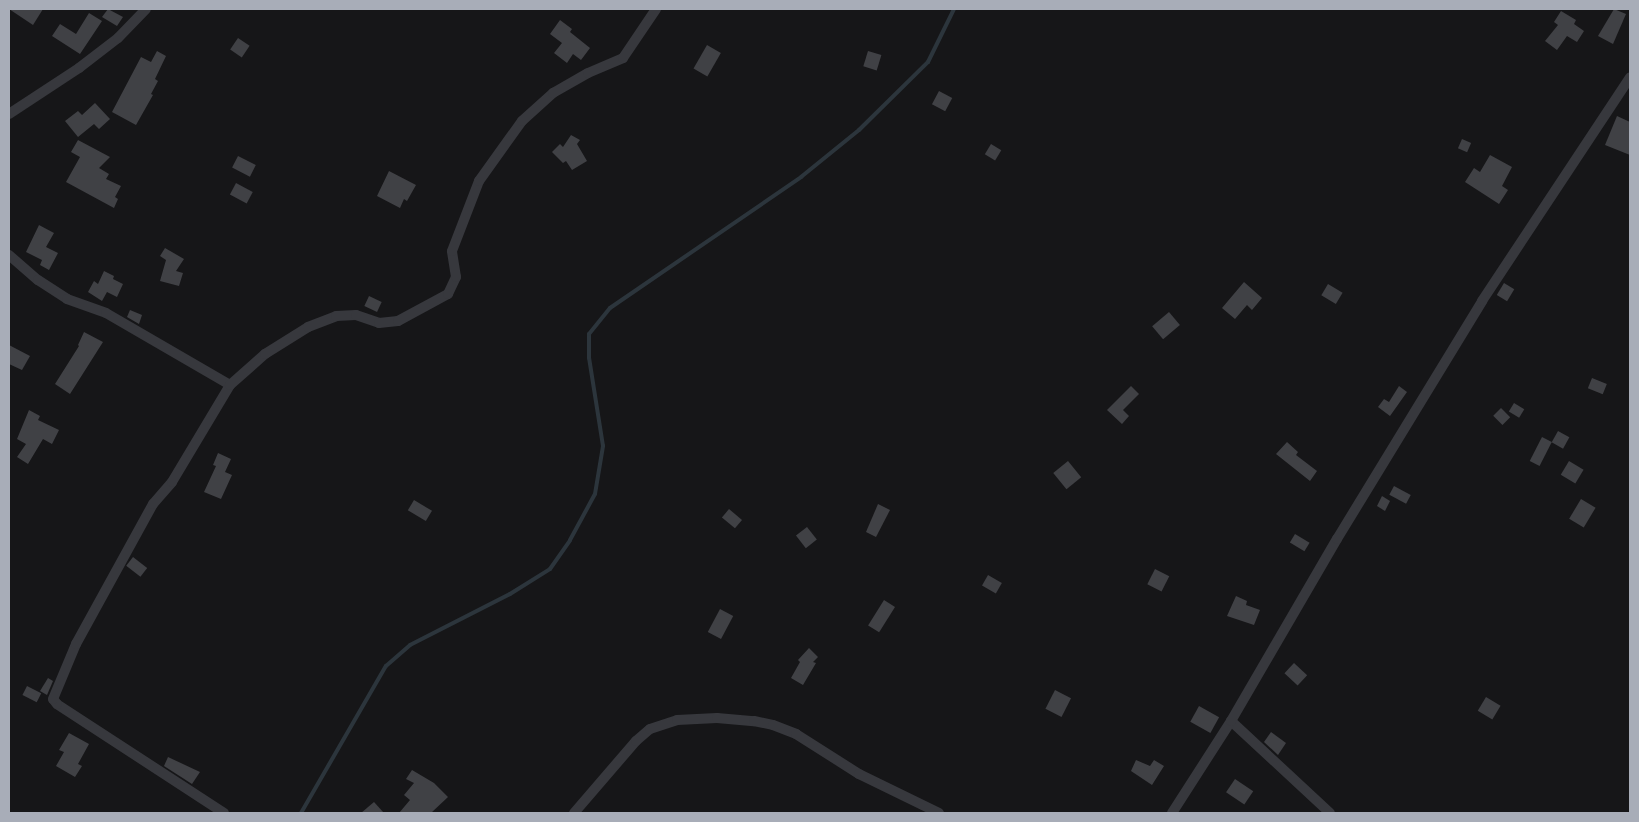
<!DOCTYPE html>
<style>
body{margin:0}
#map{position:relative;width:1639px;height:822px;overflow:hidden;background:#161618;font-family:Barlow,sans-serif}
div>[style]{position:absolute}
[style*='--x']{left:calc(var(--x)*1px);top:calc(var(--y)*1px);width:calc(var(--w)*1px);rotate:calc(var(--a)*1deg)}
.stream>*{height:4px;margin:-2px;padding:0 2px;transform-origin:2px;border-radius:2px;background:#2c353c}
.building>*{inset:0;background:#404145;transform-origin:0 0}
.street>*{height:10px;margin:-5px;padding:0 5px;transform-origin:5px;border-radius:5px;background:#37383d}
span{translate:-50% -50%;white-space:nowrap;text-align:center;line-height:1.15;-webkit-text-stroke:4px #111113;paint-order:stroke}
.frame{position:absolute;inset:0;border:10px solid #a8adb8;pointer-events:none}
</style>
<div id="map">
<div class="stream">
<i style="--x:301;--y:813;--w:170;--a:-60"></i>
<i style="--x:386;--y:666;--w:32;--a:-41"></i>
<i style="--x:410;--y:645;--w:112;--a:-27"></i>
<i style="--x:510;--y:594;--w:47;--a:-32"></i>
<i style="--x:550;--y:569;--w:35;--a:-55"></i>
<i style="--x:570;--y:540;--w:52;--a:-61.5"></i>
<i style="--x:595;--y:494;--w:49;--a:-80.5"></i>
<i style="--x:603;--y:446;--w:89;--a:-99"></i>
<i style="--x:589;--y:358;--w:24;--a:-90"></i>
<i style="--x:589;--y:334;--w:33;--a:-51"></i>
<i style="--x:610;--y:308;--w:232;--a:-34.4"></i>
<i style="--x:801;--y:177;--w:75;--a:-39"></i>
<i style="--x:859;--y:130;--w:97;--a:-44.6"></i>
<i style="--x:928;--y:62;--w:59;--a:-63.9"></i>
</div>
<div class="building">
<i style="clip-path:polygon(9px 9px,43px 9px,33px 25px)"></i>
<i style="clip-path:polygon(108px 9px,123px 17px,117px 26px,102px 17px)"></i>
<i style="clip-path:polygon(1614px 9px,1626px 14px,1613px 44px,1598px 36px)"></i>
<i style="clip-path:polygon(1561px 11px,1576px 20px,1574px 24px,1584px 31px,1577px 42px,1567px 36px,1557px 50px,1545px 41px,1558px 25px,1554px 22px)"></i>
<i style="clip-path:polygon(89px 13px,102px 21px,80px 54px,52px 36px,60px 24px,76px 34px)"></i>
<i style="clip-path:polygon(560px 20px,572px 29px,570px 32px,590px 48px,581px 60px,573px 54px,567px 63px,554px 53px,562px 43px,550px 34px)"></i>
<i style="left:238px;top:38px;width:14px;height:14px;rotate:34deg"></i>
<i style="left:707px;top:45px;width:16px;height:27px;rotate:30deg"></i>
<i style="clip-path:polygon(157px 51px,166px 56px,155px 79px,158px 81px,151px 94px,153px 95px,136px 125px,112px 112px,141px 57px,151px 62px)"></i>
<i style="left:868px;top:51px;width:14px;height:16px;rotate:17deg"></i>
<i style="left:939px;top:91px;width:15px;height:15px;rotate:28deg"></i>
<i style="clip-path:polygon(95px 103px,110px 119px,99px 129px,94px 124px,78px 137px,65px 121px,78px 111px,82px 115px)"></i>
<i style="clip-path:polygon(1617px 116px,1630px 122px,1630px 155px,1605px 145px)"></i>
<i style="clip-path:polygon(571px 135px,580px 140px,577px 144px,587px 161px,572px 170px,566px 161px,563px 163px,552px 152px,560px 144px,563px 147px)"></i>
<i style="left:1462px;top:139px;width:10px;height:10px;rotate:24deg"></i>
<i style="clip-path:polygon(78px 140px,110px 157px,99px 168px,109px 174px,106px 179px,121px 186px,115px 197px,118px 199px,114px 208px,66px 182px,80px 157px,71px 152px)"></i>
<i style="left:991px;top:144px;width:12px;height:12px;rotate:31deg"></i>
<i style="clip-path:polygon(1490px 155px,1512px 167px,1502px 186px,1508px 190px,1499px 204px,1465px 182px,1474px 168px,1480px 172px)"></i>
<i style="left:238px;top:156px;width:20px;height:13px;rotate:27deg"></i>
<i style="clip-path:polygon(389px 171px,416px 185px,407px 201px,404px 199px,400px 208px,377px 196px)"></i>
<i style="left:236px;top:183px;width:19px;height:13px;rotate:28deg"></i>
<i style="clip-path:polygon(39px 225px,54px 233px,46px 247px,58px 253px,49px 270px,40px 265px,42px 260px,26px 252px)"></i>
<i style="clip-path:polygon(165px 248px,184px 259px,176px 271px,183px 273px,179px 286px,160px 281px,166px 260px,160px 256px)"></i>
<i style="clip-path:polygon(104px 271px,114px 276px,113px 279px,123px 284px,117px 297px,107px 292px,102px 301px,88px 292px,94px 281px,98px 284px)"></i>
<i style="clip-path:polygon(1244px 282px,1262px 298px,1252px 310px,1247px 305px,1235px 319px,1222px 308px)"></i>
<i style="left:1504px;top:283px;width:12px;height:14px;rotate:31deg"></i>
<i style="left:1328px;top:284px;width:17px;height:13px;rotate:31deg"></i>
<i style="left:369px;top:296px;width:14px;height:11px;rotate:25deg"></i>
<i style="clip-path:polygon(130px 310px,142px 315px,139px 324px,127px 317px)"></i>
<i style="left:1169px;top:312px;width:17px;height:22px;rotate:50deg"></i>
<i style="clip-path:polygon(84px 332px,103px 342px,70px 394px,55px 384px,79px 346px,78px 345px)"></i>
<i style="clip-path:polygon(9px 345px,30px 356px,22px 370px,9px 364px)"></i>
<i style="left:1592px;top:378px;width:16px;height:11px;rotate:22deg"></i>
<i style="clip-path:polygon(1131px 386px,1139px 394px,1123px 410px,1129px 416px,1122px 424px,1107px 410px)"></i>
<i style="clip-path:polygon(1399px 386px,1407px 392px,1390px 416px,1378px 407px,1384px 399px,1389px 402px)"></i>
<i style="left:1514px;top:403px;width:12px;height:10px;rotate:31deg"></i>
<i style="left:1501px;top:408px;width:13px;height:11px;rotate:45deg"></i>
<i style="clip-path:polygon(29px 410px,40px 416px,38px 420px,59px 430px,52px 444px,43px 439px,28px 464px,17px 457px,26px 444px,17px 439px)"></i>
<i style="left:1558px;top:431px;width:13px;height:13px;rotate:29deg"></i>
<i style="left:1542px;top:437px;width:11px;height:27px;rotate:27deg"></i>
<i style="clip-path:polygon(1287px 442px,1298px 452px,1296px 455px,1317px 471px,1310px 481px,1276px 454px)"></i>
<i style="clip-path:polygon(218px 453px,231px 459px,225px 472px,232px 475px,221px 499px,204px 492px,216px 466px,213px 465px)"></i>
<i style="left:1068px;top:461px;width:21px;height:19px;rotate:51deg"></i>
<i style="left:1569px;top:461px;width:17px;height:16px;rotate:31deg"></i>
<i style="left:1394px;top:486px;width:19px;height:10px;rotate:28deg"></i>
<i style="clip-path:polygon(1382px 496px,1390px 501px,1385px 511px,1377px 506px)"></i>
<i style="left:1581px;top:499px;width:17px;height:23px;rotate:31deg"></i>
<i style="left:414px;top:500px;width:21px;height:12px;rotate:31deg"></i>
<i style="clip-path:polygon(878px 504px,890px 510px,876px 537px,866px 532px)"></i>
<i style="left:729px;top:509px;width:17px;height:11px;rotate:40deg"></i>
<i style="left:807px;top:527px;width:16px;height:14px;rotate:52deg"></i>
<i style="left:1295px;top:534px;width:17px;height:10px;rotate:31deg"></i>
<i style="left:133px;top:557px;width:18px;height:11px;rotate:38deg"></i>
<i style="left:1155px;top:569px;width:16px;height:17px;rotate:27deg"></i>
<i style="left:988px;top:575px;width:16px;height:12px;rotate:30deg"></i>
<i style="clip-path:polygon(1236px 596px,1247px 601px,1246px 605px,1260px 610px,1254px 625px,1227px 616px)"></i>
<i style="left:884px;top:600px;width:13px;height:30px;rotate:32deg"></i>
<i style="left:720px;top:609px;width:15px;height:26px;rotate:28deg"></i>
<i style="clip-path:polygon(809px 648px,818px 657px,813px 662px,816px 663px,803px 685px,791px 678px,800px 662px,798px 660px)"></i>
<i style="left:1294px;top:663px;width:18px;height:14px;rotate:43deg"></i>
<i style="clip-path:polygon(48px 678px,53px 681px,47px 695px,40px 691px)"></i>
<i style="left:27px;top:686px;width:16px;height:10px;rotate:27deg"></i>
<i style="left:1055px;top:690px;width:18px;height:21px;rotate:27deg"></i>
<i style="left:1486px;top:697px;width:17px;height:16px;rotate:31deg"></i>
<i style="left:1199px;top:706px;width:23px;height:18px;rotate:29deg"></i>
<i style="clip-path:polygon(1271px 732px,1286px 743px,1278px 755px,1264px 742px)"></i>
<i style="clip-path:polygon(69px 733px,89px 744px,78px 764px,82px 766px,75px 777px,56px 766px,64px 752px,59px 750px)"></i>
<i style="clip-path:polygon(168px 757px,200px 772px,192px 784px,164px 766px)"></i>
<i style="clip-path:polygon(1136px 760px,1150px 766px,1154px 760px,1164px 766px,1152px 785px,1131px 771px)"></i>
<i style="clip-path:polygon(412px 770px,434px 783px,448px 797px,431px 813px,399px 813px,410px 800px,404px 795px,414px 783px,406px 779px)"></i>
<i style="left:1235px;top:779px;width:22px;height:16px;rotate:34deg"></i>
<i style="clip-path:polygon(374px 802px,384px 813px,361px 813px)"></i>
</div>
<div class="street">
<i style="--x:9;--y:114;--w:84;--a:-33.3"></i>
<i style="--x:79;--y:68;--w:49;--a:-37.6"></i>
<i style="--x:118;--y:38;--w:40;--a:-46"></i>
<i style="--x:9;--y:255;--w:38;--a:41"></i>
<i style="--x:38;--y:280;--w:35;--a:33"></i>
<i style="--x:67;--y:299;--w:41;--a:19.7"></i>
<i style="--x:106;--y:313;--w:143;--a:30.1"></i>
<i style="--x:1231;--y:721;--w:135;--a:42.9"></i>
<i style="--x:224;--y:813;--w:199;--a:-146.9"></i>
<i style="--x:57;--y:704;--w:6;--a:-129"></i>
<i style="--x:53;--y:699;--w:60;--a:-67.3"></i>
<i style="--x:76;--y:644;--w:160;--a:-61.2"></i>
<i style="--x:153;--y:504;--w:29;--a:-49"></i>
<i style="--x:172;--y:482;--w:113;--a:-59.1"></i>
<i style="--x:230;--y:385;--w:47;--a:-41.5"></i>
<i style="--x:265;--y:354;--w:51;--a:-32.1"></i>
<i style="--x:308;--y:327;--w:30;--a:-21"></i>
<i style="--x:336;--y:316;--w:20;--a:-3"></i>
<i style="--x:356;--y:315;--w:24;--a:19"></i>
<i style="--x:379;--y:323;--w:19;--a:-6"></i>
<i style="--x:398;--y:321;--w:57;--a:-28.4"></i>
<i style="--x:448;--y:294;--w:19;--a:-65"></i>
<i style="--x:456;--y:277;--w:26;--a:-99"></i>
<i style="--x:452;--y:251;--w:75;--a:-68.9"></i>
<i style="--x:479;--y:181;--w:74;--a:-54.4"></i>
<i style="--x:522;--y:121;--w:42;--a:-42.1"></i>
<i style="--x:553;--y:93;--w:40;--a:-29.7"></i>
<i style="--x:588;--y:73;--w:38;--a:-23"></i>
<i style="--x:623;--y:58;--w:59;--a:-56"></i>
<i style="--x:574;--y:813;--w:95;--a:-49.3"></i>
<i style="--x:636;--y:741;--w:18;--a:-41"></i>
<i style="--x:650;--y:729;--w:28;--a:-18"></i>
<i style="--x:677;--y:720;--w:40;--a:-2.9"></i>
<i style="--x:717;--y:718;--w:37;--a:5"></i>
<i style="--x:754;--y:721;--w:19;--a:12"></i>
<i style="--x:773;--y:725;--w:25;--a:21"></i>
<i style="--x:796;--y:734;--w:75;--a:32.4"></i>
<i style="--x:859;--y:774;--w:89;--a:26"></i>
<i style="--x:1172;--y:813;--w:109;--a:-57.3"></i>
<i style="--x:1231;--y:721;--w:211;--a:-59.8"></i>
<i style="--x:1337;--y:539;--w:279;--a:-58.6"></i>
<i style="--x:1482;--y:301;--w:268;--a:-56.5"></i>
</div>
<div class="frame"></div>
</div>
